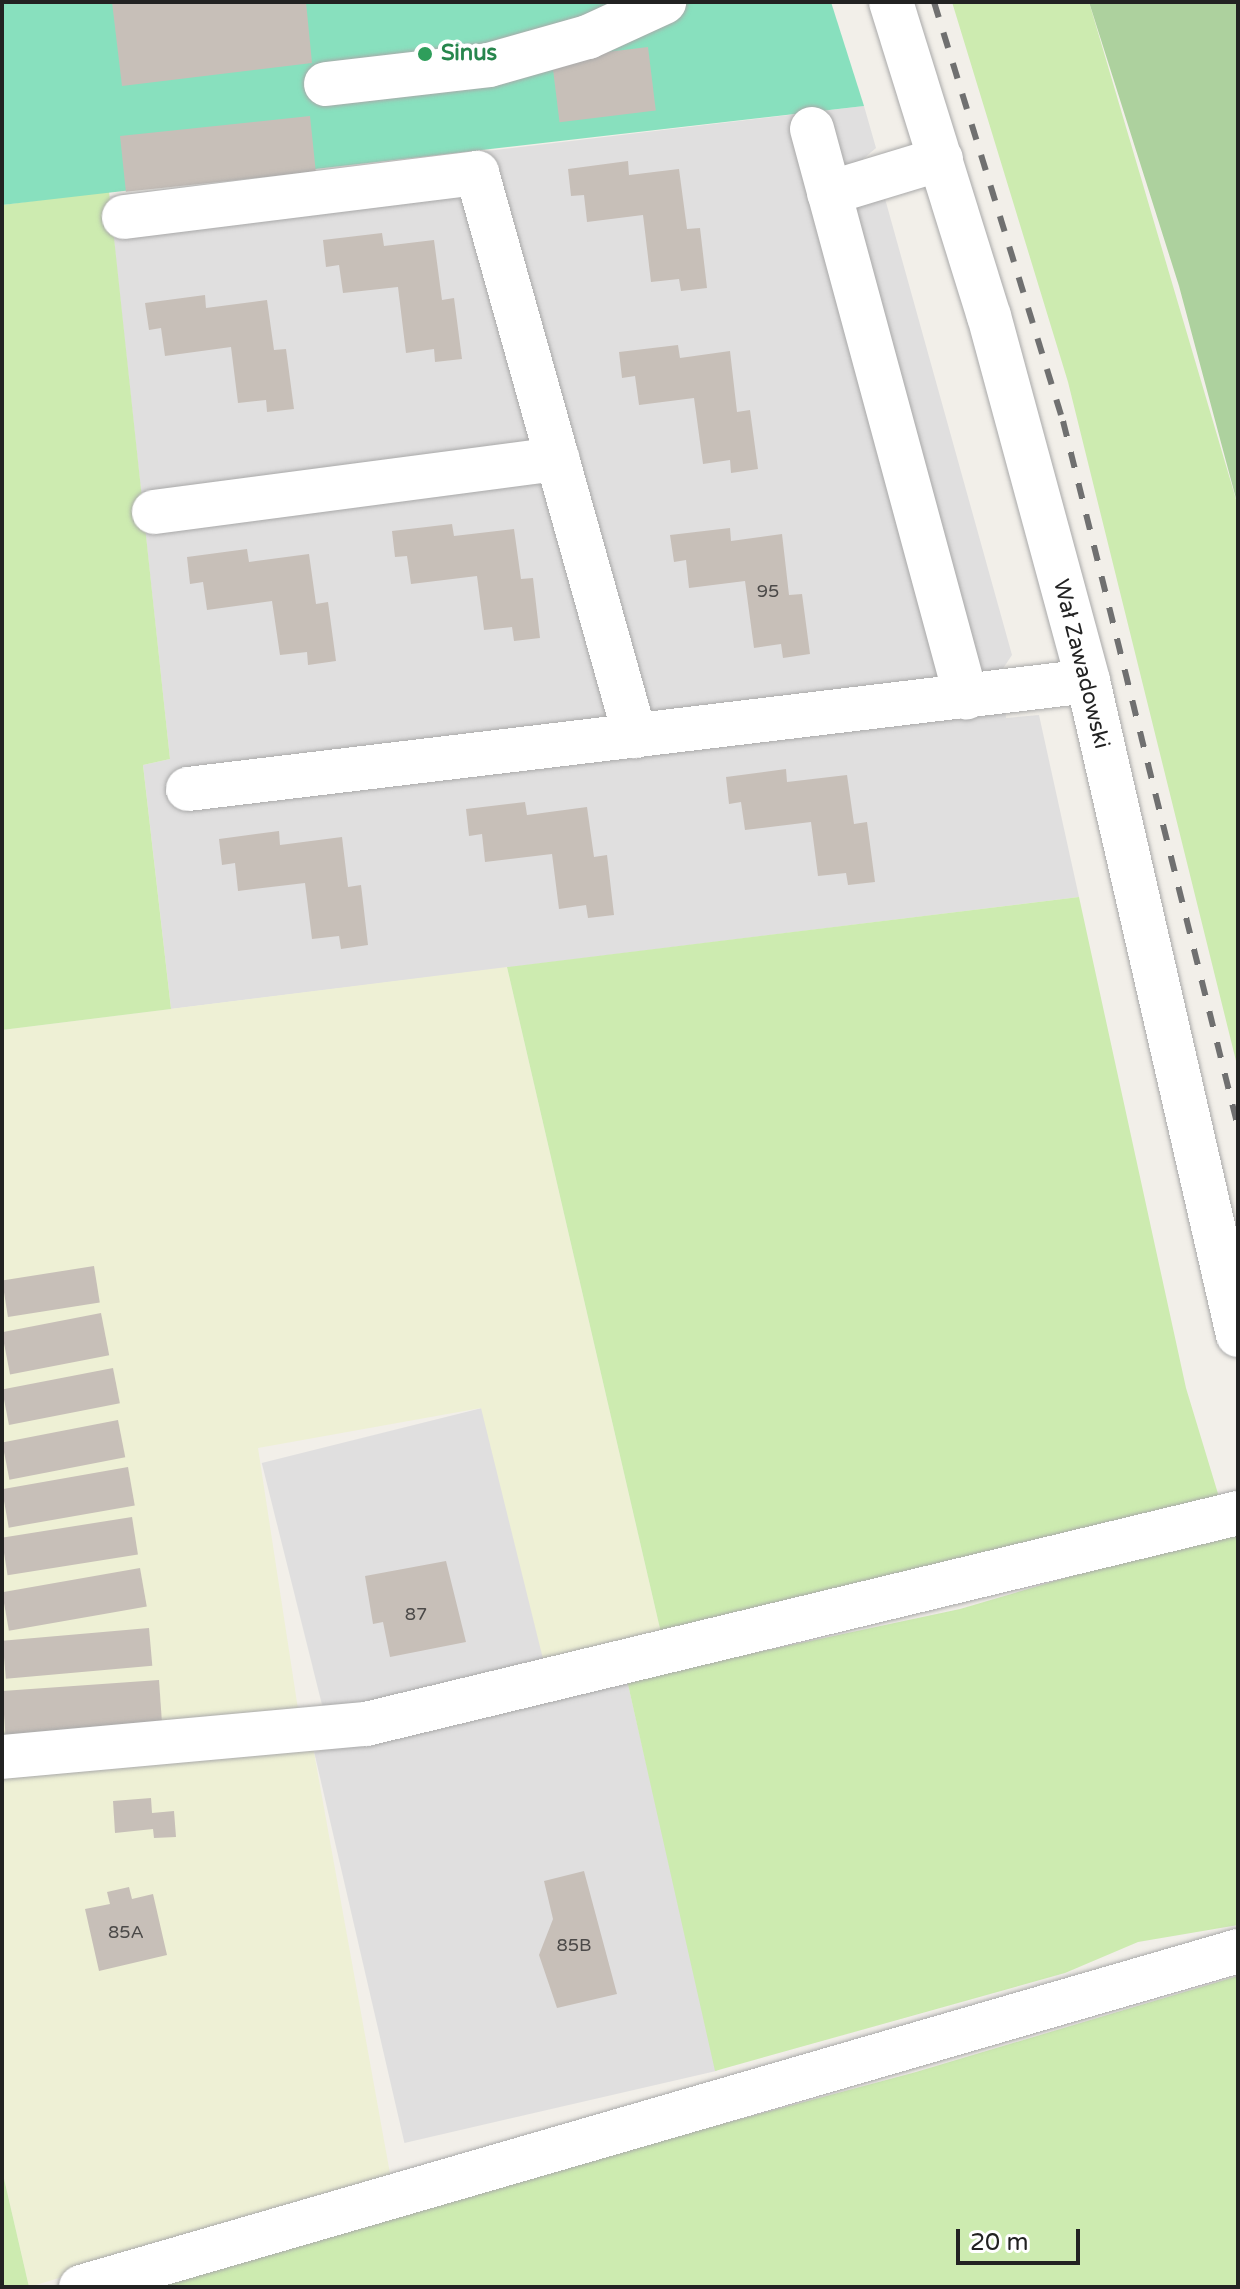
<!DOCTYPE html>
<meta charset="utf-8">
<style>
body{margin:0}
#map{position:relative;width:1240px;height:2289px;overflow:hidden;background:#f2efe9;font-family:"Varela Round",sans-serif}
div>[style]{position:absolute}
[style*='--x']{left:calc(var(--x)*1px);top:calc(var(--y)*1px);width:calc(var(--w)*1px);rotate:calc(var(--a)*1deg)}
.residential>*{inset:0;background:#e0dfdf;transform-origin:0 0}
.farmland>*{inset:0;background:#eef0d5}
.grass>*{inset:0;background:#cdebb0}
.forest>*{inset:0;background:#add19e}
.pitch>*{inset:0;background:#88e0be}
.building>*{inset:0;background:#c7bfb8;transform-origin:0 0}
.roads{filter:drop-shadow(0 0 2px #a9a9a9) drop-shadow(0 0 2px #a9a9a9)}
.minor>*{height:44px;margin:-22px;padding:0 22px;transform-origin:22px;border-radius:22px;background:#fff}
.rail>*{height:6px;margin-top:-3px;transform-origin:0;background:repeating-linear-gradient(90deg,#707070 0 16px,transparent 0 32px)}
.dots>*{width:22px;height:22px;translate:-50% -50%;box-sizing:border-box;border:4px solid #fff;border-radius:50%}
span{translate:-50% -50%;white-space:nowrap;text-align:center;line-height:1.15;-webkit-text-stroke:8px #fff;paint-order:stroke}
.number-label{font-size:18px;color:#4b4948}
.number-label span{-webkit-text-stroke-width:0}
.leisure-label{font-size:22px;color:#27864d;font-weight:700}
.left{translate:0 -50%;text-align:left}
.street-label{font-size:22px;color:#222}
.frame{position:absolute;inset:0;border:4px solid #222;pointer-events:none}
.scale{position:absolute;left:956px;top:2229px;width:124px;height:36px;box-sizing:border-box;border:4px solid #222;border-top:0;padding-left:10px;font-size:24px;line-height:28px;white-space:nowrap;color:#222;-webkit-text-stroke:6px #fff;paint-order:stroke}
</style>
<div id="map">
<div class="residential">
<i style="clip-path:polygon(864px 106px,876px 148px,863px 159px,868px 180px,884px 195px,1012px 655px,1002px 670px,1006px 718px,1039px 715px,1079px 897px,171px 1009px,143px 765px,170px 759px,109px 196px)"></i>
<i style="left:482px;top:1408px;width:262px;height:227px;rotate:76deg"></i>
<i style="left:627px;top:1680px;width:401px;height:321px;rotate:77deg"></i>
</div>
<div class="farmland">
<i style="clip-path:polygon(507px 967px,661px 1633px,544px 1663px,481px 1408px,258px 1448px,298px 1709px,2px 1741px,2px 1030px)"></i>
<i style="clip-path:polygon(313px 1747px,391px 2179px,29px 2287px,2px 2170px,2px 1773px)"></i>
</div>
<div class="grass">
<i style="clip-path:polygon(952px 2px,1089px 2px,1238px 506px,1238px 1069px,1068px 382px)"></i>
<i style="clip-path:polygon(109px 191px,170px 759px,143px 765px,171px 1009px,2px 1030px,2px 205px)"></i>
<i style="clip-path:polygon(1079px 897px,1186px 1388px,1219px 1497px,661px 1633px,507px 967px)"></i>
<i style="clip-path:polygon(1232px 1529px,1238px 1533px,1238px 1925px,1138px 1942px,1065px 1973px,715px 2071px,627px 1680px,960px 1609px)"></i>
<i style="clip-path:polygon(1238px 1976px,1238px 2287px,160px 2287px,497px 2184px,916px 2072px)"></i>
<i style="clip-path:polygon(2px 2170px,29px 2287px,2px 2287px)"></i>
</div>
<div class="forest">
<i style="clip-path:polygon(1089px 2px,1238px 2px,1238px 506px,1179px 286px)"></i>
</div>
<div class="pitch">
<i style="clip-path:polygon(2px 2px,831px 2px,864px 106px,2px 205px)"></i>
</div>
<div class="building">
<i style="clip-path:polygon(112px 2px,306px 2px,312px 63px,122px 86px)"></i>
<i style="left:648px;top:47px;width:64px;height:97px;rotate:83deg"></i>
<i style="left:310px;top:116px;width:56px;height:191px;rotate:84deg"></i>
<i style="clip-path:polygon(628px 161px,629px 175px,679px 169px,687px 229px,700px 228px,707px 288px,681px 291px,679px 279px,651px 282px,643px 215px,587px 222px,584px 195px,571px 196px,568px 169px)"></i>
<i style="clip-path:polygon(382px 233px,384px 246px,434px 240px,442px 300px,454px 298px,462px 359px,435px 362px,434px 349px,406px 353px,398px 287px,343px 293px,339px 265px,326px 267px,323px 240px)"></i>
<i style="clip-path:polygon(205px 295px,206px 308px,267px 300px,274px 350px,286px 349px,294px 409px,267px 412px,266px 400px,238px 403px,231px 347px,165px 356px,161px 328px,149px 330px,145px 303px)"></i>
<i style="clip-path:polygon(678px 345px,680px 358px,730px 351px,737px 412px,750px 410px,758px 469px,731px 473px,730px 460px,703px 464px,694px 398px,639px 405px,635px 376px,622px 378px,619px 352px)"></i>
<i style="clip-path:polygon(452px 524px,454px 536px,514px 529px,521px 579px,533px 578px,540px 638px,514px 641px,512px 627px,484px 630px,477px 576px,411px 584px,407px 556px,395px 557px,392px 531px)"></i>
<i style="clip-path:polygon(730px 528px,731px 541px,782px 534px,789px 595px,802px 594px,810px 654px,783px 658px,781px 644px,754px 648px,745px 581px,689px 588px,686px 560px,674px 562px,670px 535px)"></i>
<i style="clip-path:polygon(247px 549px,249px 562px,309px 554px,316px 604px,328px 602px,336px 661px,308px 665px,307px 652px,280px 655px,272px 601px,207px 610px,203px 582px,190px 584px,187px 557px)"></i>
<i style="clip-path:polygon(786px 769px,787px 782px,847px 775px,854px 824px,867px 822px,875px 882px,848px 885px,846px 873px,818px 876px,811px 822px,745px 830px,741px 802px,729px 804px,726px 777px)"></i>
<i style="clip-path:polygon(525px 802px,527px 815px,587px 807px,594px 857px,607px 855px,614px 915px,588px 918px,586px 905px,559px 909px,552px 854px,485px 862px,482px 834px,469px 836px,466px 809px)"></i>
<i style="clip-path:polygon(279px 831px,280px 845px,342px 837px,348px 887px,361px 885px,368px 945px,341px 949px,339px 936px,312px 939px,305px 883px,238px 891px,235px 863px,222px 865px,219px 839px)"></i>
<i style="left:94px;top:1266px;width:37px;height:93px;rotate:81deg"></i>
<i style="left:101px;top:1313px;width:43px;height:101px;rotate:79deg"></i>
<i style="left:113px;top:1368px;width:36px;height:113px;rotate:79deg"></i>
<i style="left:118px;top:1420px;width:38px;height:118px;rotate:79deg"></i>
<i style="left:128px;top:1467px;width:39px;height:128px;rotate:80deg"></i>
<i style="left:132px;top:1517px;width:38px;height:132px;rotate:81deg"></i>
<i style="clip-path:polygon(446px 1561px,466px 1642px,390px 1657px,383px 1622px,373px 1624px,365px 1576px)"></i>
<i style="left:140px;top:1568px;width:39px;height:140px;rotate:80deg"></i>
<i style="left:149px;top:1628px;width:38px;height:147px;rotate:85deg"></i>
<i style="left:159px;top:1680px;width:44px;height:157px;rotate:86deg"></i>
<i style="clip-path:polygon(151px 1798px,152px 1813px,174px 1811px,176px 1837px,154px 1838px,153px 1829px,115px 1833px,113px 1801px)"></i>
<i style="clip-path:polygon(584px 1871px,617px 1994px,557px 2008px,539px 1955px,553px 1919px,544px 1881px)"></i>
<i style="clip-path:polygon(129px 1887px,132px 1899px,153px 1894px,167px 1955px,99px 1971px,85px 1909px,110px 1904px,107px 1892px)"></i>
</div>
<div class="roads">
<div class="minor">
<i style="--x:891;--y:2;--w:329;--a:72.7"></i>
<i style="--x:989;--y:316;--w:378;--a:74.8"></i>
<i style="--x:1088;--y:681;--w:671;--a:77.08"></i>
<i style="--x:326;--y:84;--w:164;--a:-6.6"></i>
<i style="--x:489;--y:65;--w:103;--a:-15.8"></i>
<i style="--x:588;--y:37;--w:84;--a:-24.7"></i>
<i style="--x:812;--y:129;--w:589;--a:74.83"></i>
<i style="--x:829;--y:193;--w:117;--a:-16.9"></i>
<i style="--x:124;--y:217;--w:356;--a:-7.1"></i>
<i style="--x:477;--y:173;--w:585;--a:74.32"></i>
<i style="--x:154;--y:512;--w:407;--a:-7.5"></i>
<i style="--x:188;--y:789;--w:906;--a:-6.84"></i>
<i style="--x:2;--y:1757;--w:365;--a:-5.2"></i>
<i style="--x:366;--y:1724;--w:897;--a:-13.6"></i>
<i style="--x:81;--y:2287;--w:1205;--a:-16.19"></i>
</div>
</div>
<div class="rail">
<i style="--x:934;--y:2;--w:438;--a:72.9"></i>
<i style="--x:1063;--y:421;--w:727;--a:76.08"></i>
</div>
<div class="dots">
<i style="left:425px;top:54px;background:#2e9e5b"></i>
</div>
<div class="number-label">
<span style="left:768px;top:591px">95</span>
<span style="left:416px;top:1614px">87</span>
<span style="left:126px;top:1932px">85A</span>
<span style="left:574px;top:1945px">85B</span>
</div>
<div class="leisure-label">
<span class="left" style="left:441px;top:54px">Sinus</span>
</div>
<div class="street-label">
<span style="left:1081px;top:664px;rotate:76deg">Wał Zawadowski</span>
</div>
<div class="frame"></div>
<div class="scale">20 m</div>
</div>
